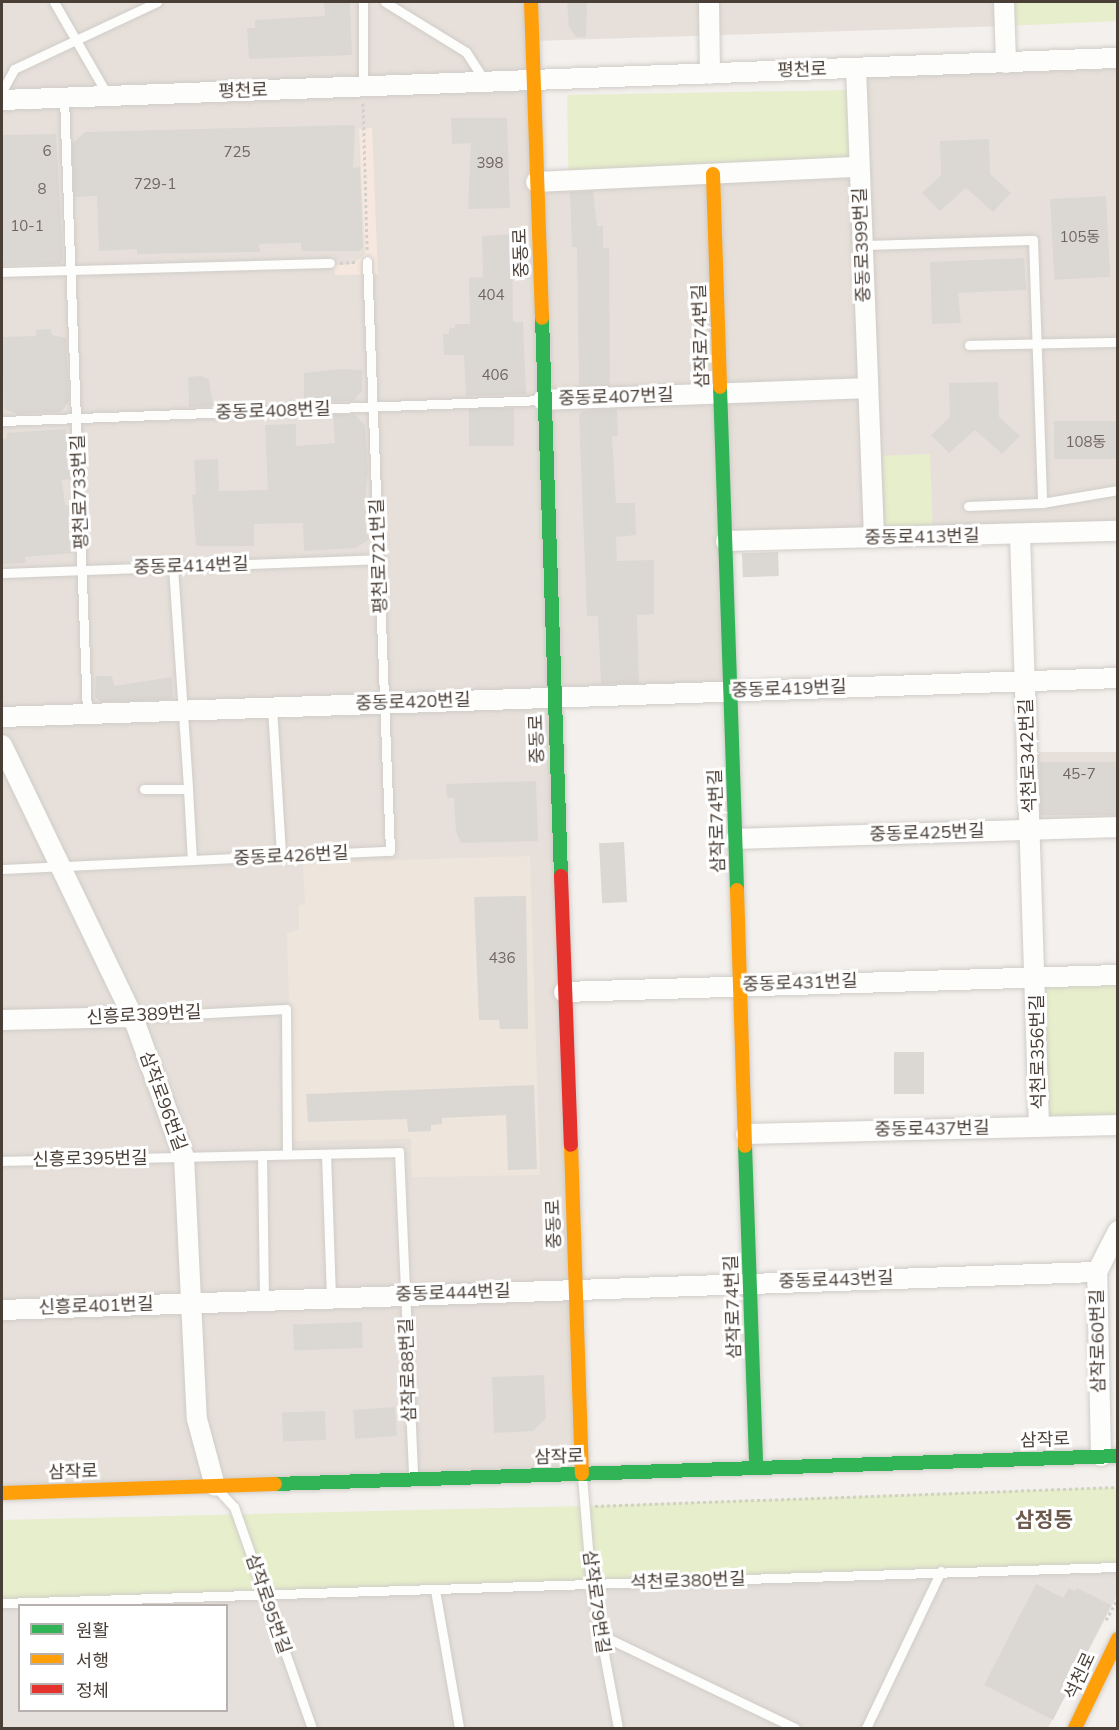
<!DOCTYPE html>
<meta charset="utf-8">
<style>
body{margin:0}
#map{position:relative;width:1119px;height:1730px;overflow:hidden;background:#f3f0ed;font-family:Mulish,"Noto Sans KR",sans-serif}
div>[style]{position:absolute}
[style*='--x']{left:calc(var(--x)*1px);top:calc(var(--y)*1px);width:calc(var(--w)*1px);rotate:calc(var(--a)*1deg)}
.residential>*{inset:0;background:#e7e0da;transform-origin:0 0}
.commercial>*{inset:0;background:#f6e8df}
.industrial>*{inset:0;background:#e5e0dc}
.education>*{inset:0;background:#eee5dc}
.green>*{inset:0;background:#e7eecb;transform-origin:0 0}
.building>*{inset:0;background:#dbd7d3;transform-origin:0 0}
.path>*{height:3px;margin-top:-1.5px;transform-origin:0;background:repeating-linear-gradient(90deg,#d3cfcb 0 3px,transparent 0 6px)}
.roads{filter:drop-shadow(0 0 2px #d0ccc8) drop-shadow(0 0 2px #d0ccc8)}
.lane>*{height:9px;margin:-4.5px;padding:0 4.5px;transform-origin:4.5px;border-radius:4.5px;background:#fdfdfc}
.street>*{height:20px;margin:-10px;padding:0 10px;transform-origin:10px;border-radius:10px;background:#fdfdfc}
.fast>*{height:14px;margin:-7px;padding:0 7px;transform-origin:7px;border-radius:7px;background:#30b455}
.slow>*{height:14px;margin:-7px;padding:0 7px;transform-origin:7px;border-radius:7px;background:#ff9f0a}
.jam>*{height:14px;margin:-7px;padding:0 7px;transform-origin:7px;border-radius:7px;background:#e5322d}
span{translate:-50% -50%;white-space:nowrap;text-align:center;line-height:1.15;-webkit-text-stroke:6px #fff;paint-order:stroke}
.number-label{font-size:15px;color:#706660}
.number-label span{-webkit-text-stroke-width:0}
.street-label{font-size:18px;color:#4a3f37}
.quarter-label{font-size:21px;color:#6e5a4d;font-weight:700}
.frame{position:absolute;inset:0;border:3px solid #4a3f37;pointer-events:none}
.legend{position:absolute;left:18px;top:1604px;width:210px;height:108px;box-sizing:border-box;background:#fff;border:2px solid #b7b2af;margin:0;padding:8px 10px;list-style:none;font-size:18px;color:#4a3f37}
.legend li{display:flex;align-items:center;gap:12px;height:30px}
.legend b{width:30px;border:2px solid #b7b2af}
</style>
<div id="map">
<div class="residential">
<i style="clip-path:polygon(2px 2px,1004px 2px,1005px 26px,532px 41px,536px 181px,859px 167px,856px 68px,1117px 58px,1117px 530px,726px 541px,731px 691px,553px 697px,582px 1474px,2px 1493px)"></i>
<i style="left:1117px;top:752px;width:75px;height:89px;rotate:90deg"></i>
</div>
<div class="commercial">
<i style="clip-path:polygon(372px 128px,378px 274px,335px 275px,334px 265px,352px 264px,365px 254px,359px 129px)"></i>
</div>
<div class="industrial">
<i style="clip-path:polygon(1118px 1567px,1117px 1596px,1048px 1728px,2px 1728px,2px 1607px,19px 1606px,20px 1710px,226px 1710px,226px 1606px,42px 1605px)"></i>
</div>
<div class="education">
<i style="clip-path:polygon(530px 856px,540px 1175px,412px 1177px,411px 1139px,293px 1141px,287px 933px,299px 930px,299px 905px,305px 904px,303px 863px)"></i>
</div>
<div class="green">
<i style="clip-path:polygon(1004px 2px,1117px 2px,1117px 21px,1005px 26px)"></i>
<i style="left:857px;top:90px;width:77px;height:290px;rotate:89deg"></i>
<i style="left:930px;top:454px;width:72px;height:47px;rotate:88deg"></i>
<i style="left:1117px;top:975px;width:150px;height:81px;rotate:90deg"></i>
<i style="clip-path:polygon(1118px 1487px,1118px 1567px,2px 1603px,2px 1520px,584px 1506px)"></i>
</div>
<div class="building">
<i style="clip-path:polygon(324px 2px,350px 2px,352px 55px,249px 59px,247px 28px,255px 28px,255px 20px,325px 16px)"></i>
<i style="clip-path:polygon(567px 2px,587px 2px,586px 37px,576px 37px,569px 27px)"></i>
<i style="clip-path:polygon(451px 118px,507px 118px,510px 208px,468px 209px,471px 143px,452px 144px)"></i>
<i style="clip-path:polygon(355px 125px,353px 168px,360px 167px,363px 247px,359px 251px,301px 251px,301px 243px,259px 244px,260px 252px,137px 254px,137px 249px,99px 251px,97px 196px,74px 197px,72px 144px,85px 132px)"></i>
<i style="clip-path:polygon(56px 134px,63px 260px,60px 264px,2px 265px,3px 135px)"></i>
<i style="clip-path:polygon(989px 139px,990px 174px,1011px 193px,993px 212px,966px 188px,940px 211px,922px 193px,941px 175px,940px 141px)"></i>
<i style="clip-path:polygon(593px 191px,597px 226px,603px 226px,603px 248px,609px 248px,610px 386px,579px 387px,577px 247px,572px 247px,570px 192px)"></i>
<i style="left:1106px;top:196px;width:81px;height:56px;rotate:87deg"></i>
<i style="clip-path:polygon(512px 234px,513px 322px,523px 322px,526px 394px,466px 396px,464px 355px,444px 355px,443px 334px,449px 334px,449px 328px,455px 328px,455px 324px,470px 324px,469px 278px,483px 277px,482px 236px)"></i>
<i style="clip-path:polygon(1024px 258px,1026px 290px,958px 293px,961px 323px,932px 324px,930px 262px)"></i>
<i style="clip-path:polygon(51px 329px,52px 335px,66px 338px,69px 401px,61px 412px,17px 414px,4px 409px,2px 337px,36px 336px,36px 330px)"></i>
<i style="clip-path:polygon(341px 369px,362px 370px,362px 391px,353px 401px,304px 401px,304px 373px)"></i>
<i style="clip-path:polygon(201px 376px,209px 379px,213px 406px,189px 407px,188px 377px)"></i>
<i style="clip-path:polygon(998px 382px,999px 417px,1020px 436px,1002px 454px,975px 430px,949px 453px,931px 435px,950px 417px,949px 383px)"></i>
<i style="left:514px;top:408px;width:38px;height:45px;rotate:90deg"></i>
<i style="clip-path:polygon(617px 409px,618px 436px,612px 436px,616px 503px,635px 503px,636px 535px,616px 537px,617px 561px,654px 560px,654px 614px,637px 615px,639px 683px,601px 684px,598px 616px,587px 616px,579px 415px,583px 411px)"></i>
<i style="clip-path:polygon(354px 414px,365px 425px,368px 470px,364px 510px,368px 510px,366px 533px,371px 538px,356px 548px,304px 551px,303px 523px,254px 524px,254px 546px,196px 546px,192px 495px,196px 494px,194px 460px,218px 459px,219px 491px,268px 490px,265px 425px,296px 424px,296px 446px,335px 443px,333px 415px)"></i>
<i style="left:1118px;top:421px;width:38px;height:64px;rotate:90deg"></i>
<i style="clip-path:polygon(66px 429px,70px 479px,62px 480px,65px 505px,72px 505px,74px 553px,25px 557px,26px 563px,2px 564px,2px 439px,6px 439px,7px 433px)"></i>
<i style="left:778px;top:552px;width:24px;height:36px;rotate:88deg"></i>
<i style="clip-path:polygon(96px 676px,112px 676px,114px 686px,172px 677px,173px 699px,101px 702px,95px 697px)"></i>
<i style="left:1118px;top:762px;width:53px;height:78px;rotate:90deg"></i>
<i style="clip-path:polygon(536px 781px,538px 841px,461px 843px,456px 832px,454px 798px,447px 798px,446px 784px)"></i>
<i style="left:624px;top:842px;width:60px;height:25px;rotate:87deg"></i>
<i style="clip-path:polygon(526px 896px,528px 1029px,500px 1029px,499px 1020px,479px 1020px,474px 897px)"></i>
<i style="left:924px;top:1052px;width:42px;height:30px;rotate:90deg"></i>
<i style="clip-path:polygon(534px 1085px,537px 1169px,508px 1170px,506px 1115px,442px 1118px,442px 1124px,431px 1125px,431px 1131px,408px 1132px,407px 1119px,308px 1122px,306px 1094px)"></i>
<i style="left:362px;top:1322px;width:26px;height:69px;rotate:88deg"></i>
<i style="clip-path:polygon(544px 1375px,546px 1418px,533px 1431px,494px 1433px,492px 1377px)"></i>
<i style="left:395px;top:1407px;width:29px;height:42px;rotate:86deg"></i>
<i style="left:325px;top:1411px;width:29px;height:43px;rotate:88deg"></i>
<i style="clip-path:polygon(1036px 1584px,1063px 1598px,1069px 1588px,1075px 1591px,1077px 1588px,1111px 1605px,1053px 1720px,984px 1685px)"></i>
</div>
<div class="path">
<i style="--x:363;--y:103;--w:147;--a:88.4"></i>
<i style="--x:340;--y:263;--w:15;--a:-4"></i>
<i style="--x:595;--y:1506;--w:523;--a:-2.08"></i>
<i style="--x:1106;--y:1620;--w:25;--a:-61"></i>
</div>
<div class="roads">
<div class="lane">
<i style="--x:54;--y:2;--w:108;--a:60.1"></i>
<i style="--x:385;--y:2;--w:95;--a:31.7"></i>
<i style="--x:466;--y:52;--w:35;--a:57"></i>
<i style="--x:363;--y:86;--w:84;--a:-90"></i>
<i style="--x:2;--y:91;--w:25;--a:-61"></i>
<i style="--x:14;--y:69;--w:158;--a:-25.1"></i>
<i style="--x:64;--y:98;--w:616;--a:87.86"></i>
<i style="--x:863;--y:245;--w:170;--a:-1.7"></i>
<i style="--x:1033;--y:240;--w:263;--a:88"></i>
<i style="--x:2;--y:272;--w:328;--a:-1.6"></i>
<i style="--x:969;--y:345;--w:149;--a:-1.2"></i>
<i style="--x:3;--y:421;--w:540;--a:-2.23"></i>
<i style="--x:968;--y:506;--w:74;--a:-2.3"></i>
<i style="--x:1042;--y:503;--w:77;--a:-9.7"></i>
<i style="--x:173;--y:567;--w:223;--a:86.1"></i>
<i style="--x:2;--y:573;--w:378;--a:-2.1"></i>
<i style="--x:272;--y:707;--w:149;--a:86.5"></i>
<i style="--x:144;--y:789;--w:44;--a:0"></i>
<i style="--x:188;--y:789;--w:71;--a:86.8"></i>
<i style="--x:2;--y:869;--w:388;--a:-2.7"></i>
<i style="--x:390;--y:851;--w:590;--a:-92.23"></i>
<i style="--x:133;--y:1017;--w:153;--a:-3"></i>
<i style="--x:286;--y:1009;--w:145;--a:89.6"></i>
<i style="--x:326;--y:1154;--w:143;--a:88"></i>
<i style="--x:262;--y:1155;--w:145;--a:89.2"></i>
<i style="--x:2;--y:1161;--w:397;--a:-1.3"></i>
<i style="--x:399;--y:1152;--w:326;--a:87.5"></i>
<i style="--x:582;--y:1476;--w:109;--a:85.3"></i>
<i style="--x:591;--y:1585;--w:146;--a:79.3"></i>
<i style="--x:220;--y:1492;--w:21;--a:47"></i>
<i style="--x:234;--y:1507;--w:234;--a:70.6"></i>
<i style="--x:435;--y:1590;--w:140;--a:80.1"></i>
<i style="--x:2;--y:1603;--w:1117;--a:-1.85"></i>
<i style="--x:599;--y:1634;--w:217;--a:25.6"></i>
<i style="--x:866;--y:1728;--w:174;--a:-64.5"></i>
</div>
<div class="street">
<i style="--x:709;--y:2;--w:72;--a:89.2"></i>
<i style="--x:1004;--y:2;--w:61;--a:88.1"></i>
<i style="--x:856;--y:68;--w:470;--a:87.8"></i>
<i style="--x:2;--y:100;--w:1117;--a:-2.16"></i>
<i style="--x:536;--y:182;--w:323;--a:-2.7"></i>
<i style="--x:543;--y:400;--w:325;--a:-2.1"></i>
<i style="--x:1020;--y:535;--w:592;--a:88.16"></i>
<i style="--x:726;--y:541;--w:392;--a:-1.5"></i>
<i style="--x:2;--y:717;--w:1117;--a:-2"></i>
<i style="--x:2;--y:745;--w:302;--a:64.3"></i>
<i style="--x:133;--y:1017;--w:149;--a:70"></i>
<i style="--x:184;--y:1157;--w:262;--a:87.2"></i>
<i style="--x:197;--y:1419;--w:69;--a:75"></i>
<i style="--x:736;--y:839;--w:382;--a:-1.8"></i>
<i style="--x:564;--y:992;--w:554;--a:-1.76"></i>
<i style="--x:2;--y:1020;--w:131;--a:-1.3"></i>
<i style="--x:746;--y:1134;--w:372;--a:-1.4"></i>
<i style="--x:2;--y:1310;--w:1096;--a:-1.99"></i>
<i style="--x:1101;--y:1456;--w:184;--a:-91.2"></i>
<i style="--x:1097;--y:1272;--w:46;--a:-62.9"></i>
</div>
<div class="fast">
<i style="--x:542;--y:318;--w:558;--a:88.05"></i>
<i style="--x:720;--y:387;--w:503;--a:88.06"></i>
<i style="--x:745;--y:1146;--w:322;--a:88"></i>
<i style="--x:275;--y:1484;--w:843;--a:-1.9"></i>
</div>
<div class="slow">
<i style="--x:531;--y:2;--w:316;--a:88"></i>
<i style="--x:713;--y:174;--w:213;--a:88.1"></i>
<i style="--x:737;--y:890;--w:256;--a:88.2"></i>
<i style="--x:571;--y:1145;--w:329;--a:88.1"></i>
<i style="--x:2;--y:1493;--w:273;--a:-1.9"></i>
<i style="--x:1075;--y:1728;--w:99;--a:-64.2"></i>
</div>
<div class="jam">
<i style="--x:561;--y:876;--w:269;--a:87.9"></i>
</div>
</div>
<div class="number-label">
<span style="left:47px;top:151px">6</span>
<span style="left:237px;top:152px">725</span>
<span style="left:490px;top:163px">398</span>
<span style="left:155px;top:184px">729-1</span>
<span style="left:42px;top:189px">8</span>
<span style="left:27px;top:226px">10-1</span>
<span style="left:1080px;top:237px">105동</span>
<span style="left:491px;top:295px">404</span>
<span style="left:495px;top:375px">406</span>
<span style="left:1086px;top:442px">108동</span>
<span style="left:1079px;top:774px">45-7</span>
<span style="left:502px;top:958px">436</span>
</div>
<div class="street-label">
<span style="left:802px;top:70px;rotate:-2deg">평천로</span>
<span style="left:243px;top:91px;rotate:-2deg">평천로</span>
<span style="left:862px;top:245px;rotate:-92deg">중동로399번길</span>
<span style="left:521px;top:253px;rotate:-92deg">중동로</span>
<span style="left:701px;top:336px;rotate:-92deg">삼작로74번길</span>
<span style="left:616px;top:397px;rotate:-2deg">중동로407번길</span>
<span style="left:273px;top:411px;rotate:-2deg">중동로408번길</span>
<span style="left:80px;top:492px;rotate:-92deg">평천로733번길</span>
<span style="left:922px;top:537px;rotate:-1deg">중동로413번길</span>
<span style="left:379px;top:556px;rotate:-92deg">평천로721번길</span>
<span style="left:191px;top:566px;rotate:-2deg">중동로414번길</span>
<span style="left:789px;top:689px;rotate:-2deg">중동로419번길</span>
<span style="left:413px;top:702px;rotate:-2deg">중동로420번길</span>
<span style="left:537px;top:739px;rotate:-92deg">중동로</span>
<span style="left:1028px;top:756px;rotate:-92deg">석천로342번길</span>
<span style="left:717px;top:821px;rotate:-92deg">삼작로74번길</span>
<span style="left:927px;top:833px;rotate:-2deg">중동로425번길</span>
<span style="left:291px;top:856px;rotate:-3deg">중동로426번길</span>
<span style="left:800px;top:983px;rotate:-2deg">중동로431번길</span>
<span style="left:144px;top:1015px;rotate:-3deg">신흥로389번길</span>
<span style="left:1038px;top:1052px;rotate:-91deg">석천로356번길</span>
<span style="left:163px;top:1101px;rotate:70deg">삼작로96번길</span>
<span style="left:932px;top:1129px;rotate:-1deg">중동로437번길</span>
<span style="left:90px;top:1159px;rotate:-1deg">신흥로395번길</span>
<span style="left:554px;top:1224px;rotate:-92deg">중동로</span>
<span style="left:836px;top:1280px;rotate:-2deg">중동로443번길</span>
<span style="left:453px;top:1293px;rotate:-2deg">중동로444번길</span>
<span style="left:96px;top:1306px;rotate:-2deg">신흥로401번길</span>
<span style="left:733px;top:1307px;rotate:-92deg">삼작로74번길</span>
<span style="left:1098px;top:1341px;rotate:-91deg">삼작로60번길</span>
<span style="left:408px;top:1370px;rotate:-92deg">삼작로88번길</span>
<span style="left:1045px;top:1440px;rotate:-2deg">삼작로</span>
<span style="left:559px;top:1457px;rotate:-2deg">삼작로</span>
<span style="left:73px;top:1472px;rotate:-2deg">삼작로</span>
<span style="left:688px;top:1581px;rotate:-2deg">석천로380번길</span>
<span style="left:596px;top:1602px;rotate:82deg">삼작로79번길</span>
<span style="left:268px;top:1604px;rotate:71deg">삼작로95번길</span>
<span style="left:1080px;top:1676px;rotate:-65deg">석천로</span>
</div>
<div class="quarter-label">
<span style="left:1044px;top:1519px">삼정동</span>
</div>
<div class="frame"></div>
<ul class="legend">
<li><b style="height:8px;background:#30b455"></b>원활</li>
<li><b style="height:8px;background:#ff9f0a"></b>서행</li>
<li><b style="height:8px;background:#e5322d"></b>정체</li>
</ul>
</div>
